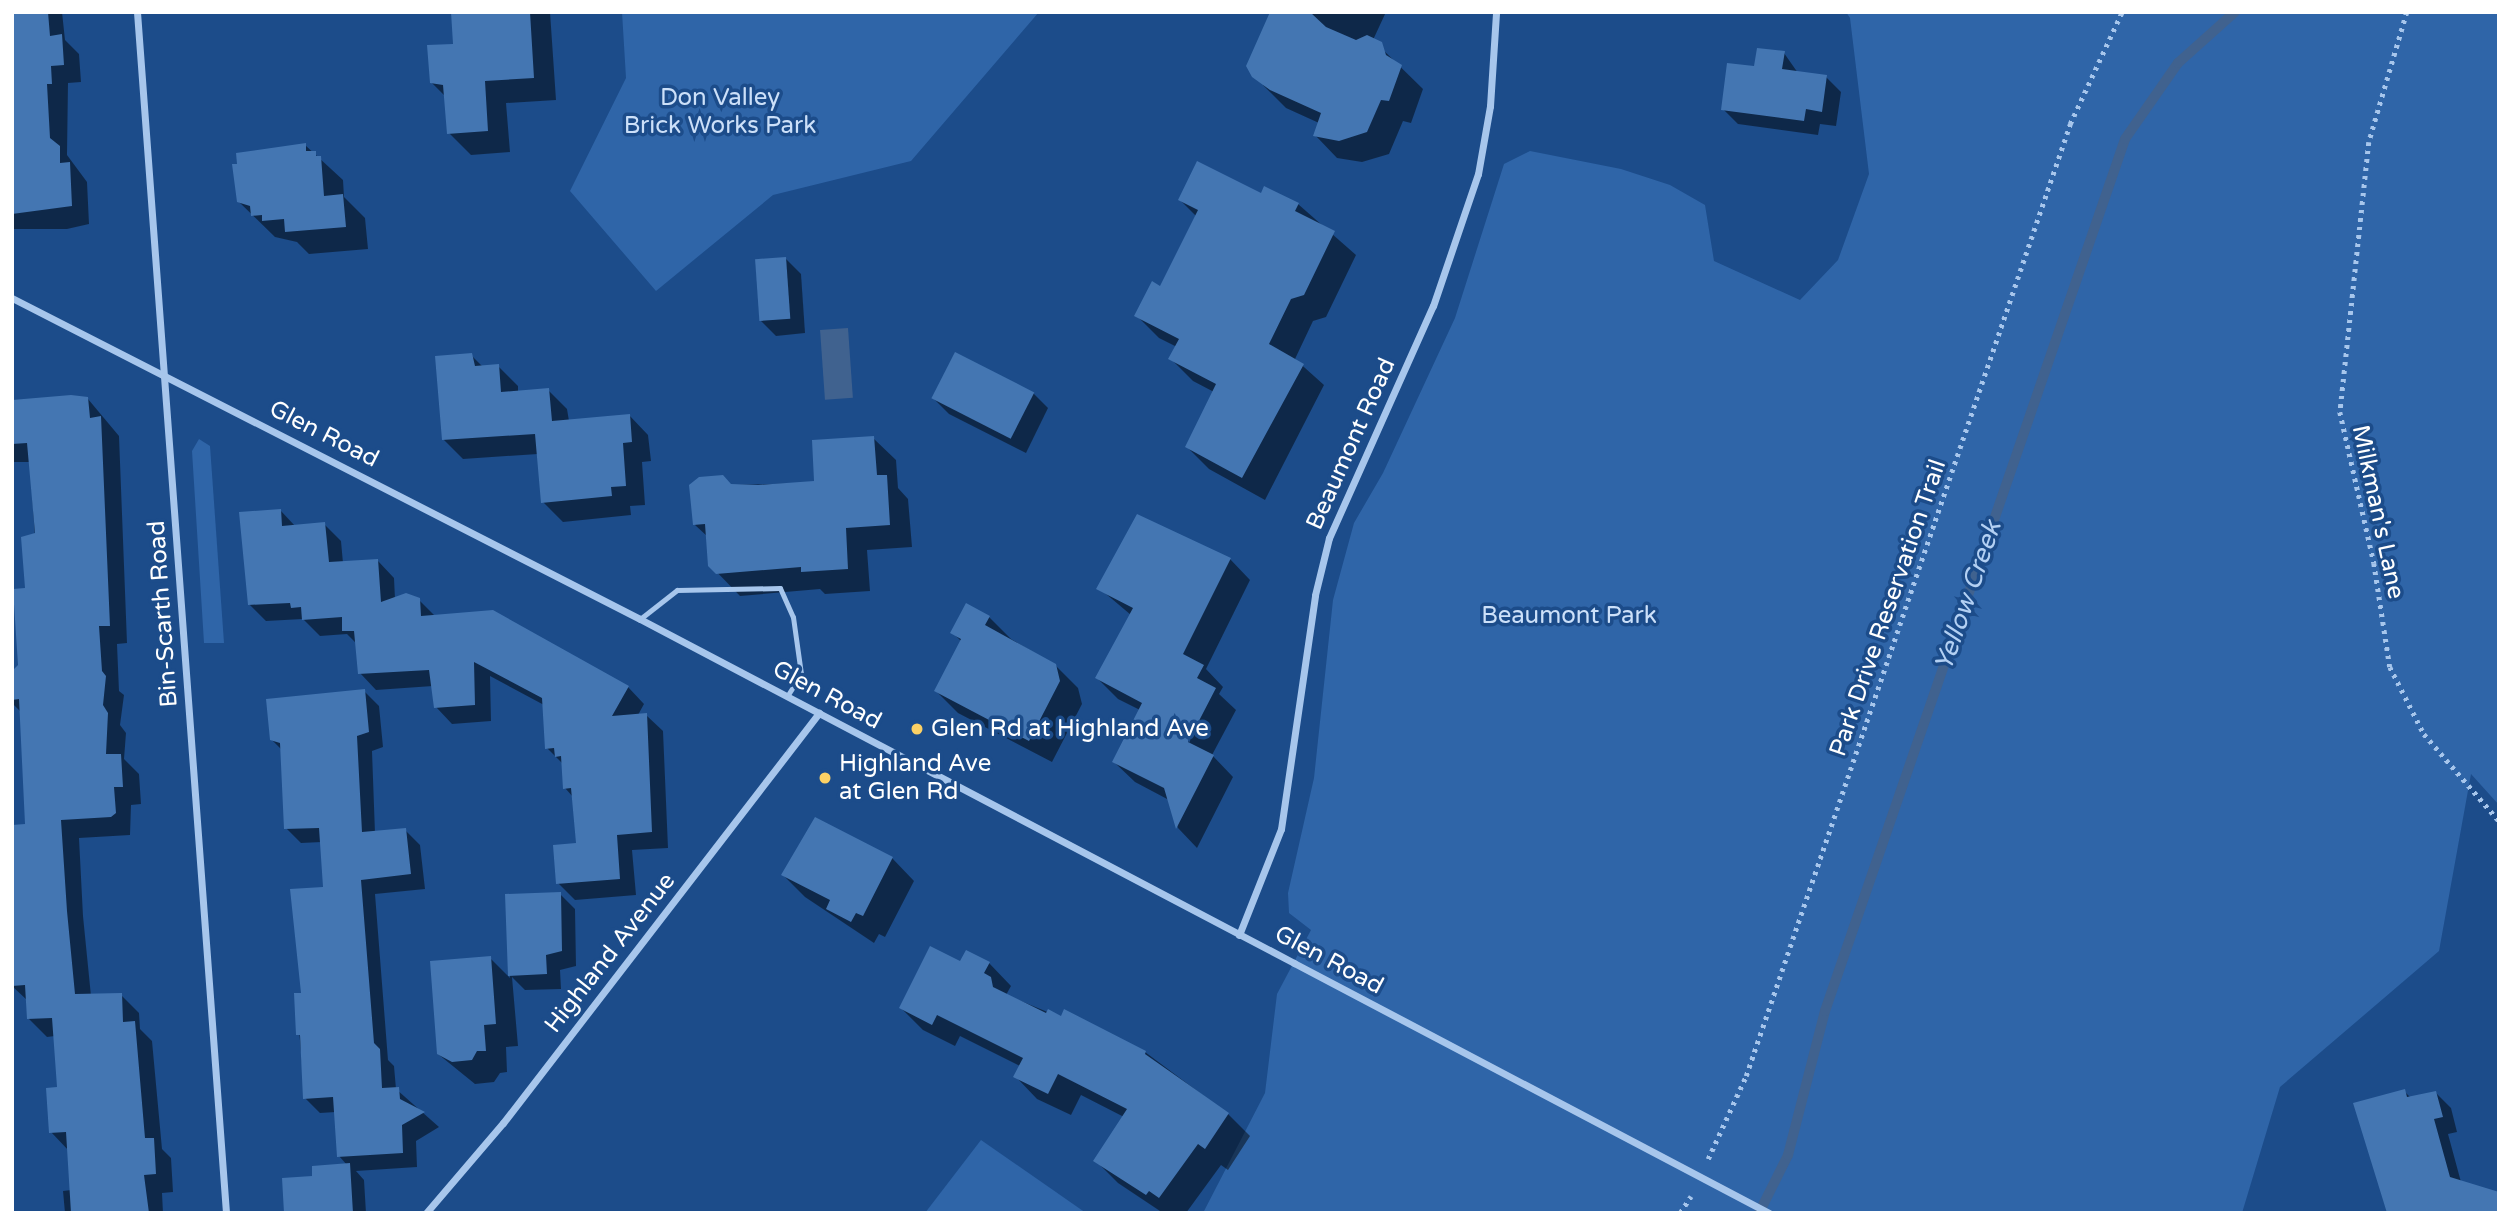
<!DOCTYPE html>
<style>
body{margin:0}
#map{position:relative;width:2511px;height:1225px;overflow:hidden;background:#1c4c8a;font-family:"Varela Round",sans-serif}
div>[style]{position:absolute}
[style*='--x']{left:calc(var(--x)*1px);top:calc(var(--y)*1px);width:calc(var(--w)*1px);rotate:calc(var(--a)*1deg)}
.green>*{inset:0;background:#2f65a8}
.water>*{inset:0;background:#40628f;transform-origin:0 0}
.shadow>*{inset:0;background:#0007}
.stream>*{height:10px;margin:-5px;padding:0 5px;transform-origin:5px;border-radius:5px;background:#40628f}
.building>*{inset:0;background:#4476b2;transform-origin:0 0}
.path>*{height:4.5px;margin-top:-2.25px;transform-origin:0;background:repeating-linear-gradient(90deg,#a7c6ec 0 3.5px,transparent 0 8.5px)}
.lane>*{height:5px;margin:-2.5px;padding:0 2.5px;transform-origin:2.5px;border-radius:2.5px;background:#a7c6ec}
.street>*{height:7px;margin:-3.5px;padding:0 3.5px;transform-origin:3.5px;border-radius:3.5px;background:#a7c6ec}
.street-bridge>*{height:7px;margin:-3.5px;padding:0 3.5px;transform-origin:3.5px;border-radius:3.5px;background:#a7c6ec}
.dots>*{width:19px;height:19px;translate:-50% -50%;box-sizing:border-box;border:4px solid #1c4c8a;border-radius:50%}
span{translate:-50% -50%;white-space:nowrap;text-align:center;line-height:1.15;-webkit-text-stroke:7px #1c4c8a;paint-order:stroke}
.park-label{font-size:24px;color:#cce0f9}
.street-label{font-size:24px;color:#fff}
.poi-label{font-size:24px;color:#fff}
.left{translate:0 -50%;text-align:left}
.water-label{font-size:26px;color:#b3d0f3;font-style:italic}
.frame{position:absolute;inset:0;border:14px solid #fff;pointer-events:none}
</style>
<div id="map">
<div class="green">
<i style="clip-path:polygon(622px 12px,1039px 12px,911px 161px,773px 195px,656px 291px,570px 191px,626px 78px)"></i>
<i style="clip-path:polygon(1846px 12px,2499px 12px,2499px 805px,2471px 774px,2439px 951px,2280px 1087px,2242px 1213px,1203px 1213px,1265px 1093px,1277px 994px,1311px 930px,1289px 913px,1288px 893px,1314px 778px,1333px 600px,1354px 523px,1383px 473px,1455px 318px,1504px 164px,1530px 151px,1621px 169px,1670px 185px,1705px 205px,1714px 261px,1800px 300px,1838px 260px,1869px 174px,1850px 18px)"></i>
<i style="clip-path:polygon(199px 439px,210px 446px,224px 643px,204px 643px,192px 451px)"></i>
<i style="clip-path:polygon(981px 1140px,1086px 1213px,925px 1213px)"></i>
</div>
<div class="water">
<i style="left:848px;top:328px;width:70px;height:28px;rotate:86deg"></i>
</div>
<div class="shadow">
<i style="clip-path:polygon(12px 12px,62px 12px,65px 40px,79px 54px,81px 82px,68px 83px,67px 155px,87px 182px,89px 224px,67px 229px,12px 229px)"></i>
<i style="clip-path:polygon(453px 12px,550px 12px,556px 100px,506px 103px,510px 152px,471px 155px,449px 133px,446px 97px,431px 82px,455px 45px)"></i>
<i style="clip-path:polygon(1272px 12px,1386px 12px,1373px 40px,1423px 89px,1411px 123px,1403px 121px,1389px 154px,1362px 162px,1337px 158px,1315px 135px,1319px 123px,1286px 108px,1263px 85px)"></i>
<i style="clip-path:polygon(1784px 53px,1798px 73px,1826px 77px,1841px 92px,1836px 126px,1820px 124px,1818px 135px,1738px 124px,1723px 109px,1756px 68px)"></i>
<i style="clip-path:polygon(305px 145px,343px 180px,344px 197px,365px 218px,368px 249px,309px 254px,297px 242px,275px 237px,238px 201px)"></i>
<i style="clip-path:polygon(1261px 195px,1298px 204px,1356px 255px,1326px 317px,1313px 321px,1295px 359px,1324px 385px,1265px 500px,1209px 469px,1187px 447px,1214px 392px,1193px 381px,1171px 359px,1177px 347px,1159px 338px,1136px 315px,1161px 288px,1197px 217px,1180px 200px)"></i>
<i style="clip-path:polygon(786px 259px,801px 274px,805px 333px,776px 336px,761px 321px)"></i>
<i style="clip-path:polygon(956px 354px,1033px 393px,1048px 408px,1026px 453px,949px 414px,934px 399px)"></i>
<i style="clip-path:polygon(471px 355px,483px 367px,498px 366px,518px 386px,518px 392px,548px 390px,567px 409px,569px 421px,629px 415px,648px 435px,651px 461px,642px 462px,645px 505px,630px 506px,631px 515px,563px 522px,543px 502px,538px 454px,463px 459px,444px 440px)"></i>
<i style="clip-path:polygon(88px 399px,119px 436px,127px 643px,117px 644px,119px 691px,124px 695px,120px 725px,126px 733px,124px 759px,139px 774px,141px 804px,131px 805px,130px 835px,79px 838px,83px 916px,91px 996px,121px 995px,139px 1013px,140px 1029px,152px 1041px,162px 1149px,171px 1158px,173px 1192px,162px 1193px,163px 1213px,65px 1213px,63px 1191px,71px 1190px,69px 1151px,51px 1132px,58px 1089px,55px 1036px,47px 1037px,29px 1019px,28px 1001px,12px 986px,27px 826px,21px 712px,12px 703px,12px 674px,20px 665px,35px 537px,30px 462px,12px 462px,12px 402px)"></i>
<i style="clip-path:polygon(873px 438px,896px 460px,898px 488px,908px 499px,912px 547px,867px 550px,870px 591px,825px 594px,820px 589px,740px 596px,710px 565px,708px 537px,695px 525px,730px 485px,816px 483px)"></i>
<i style="clip-path:polygon(281px 511px,296px 527px,324px 524px,341px 541px,343px 563px,378px 561px,394px 578px,395px 599px,419px 600px,436px 617px,628px 687px,644px 704px,638px 715px,646px 715px,663px 731px,668px 848px,632px 850px,636px 895px,575px 900px,558px 883px,578px 845px,573px 797px,565px 788px,563px 764px,547px 748px,544px 705px,490px 676px,491px 721px,452px 724px,436px 707px,433px 686px,376px 690px,360px 673px,357px 644px,347px 634px,320px 636px,303px 619px,266px 621px,249px 604px)"></i>
<i style="clip-path:polygon(1230px 559px,1250px 580px,1206px 669px,1223px 687px,1219px 694px,1236px 710px,1212px 755px,1233px 777px,1197px 848px,1178px 828px,1169px 800px,1135px 782px,1114px 762px,1140px 710px,1118px 699px,1097px 678px,1131px 615px,1099px 588px)"></i>
<i style="clip-path:polygon(989px 617px,1011px 639px,1055px 665px,1078px 688px,1082px 704px,1052px 762px,958px 713px,936px 691px,961px 641px,953px 633px)"></i>
<i style="clip-path:polygon(364px 691px,379px 706px,383px 747px,372px 751px,375px 833px,405px 830px,420px 845px,425px 889px,375px 894px,388px 1060px,394px 1066px,396px 1089px,439px 1127px,416px 1141px,417px 1167px,356px 1171px,364px 1180px,366px 1213px,286px 1213px,314px 1177px,347px 1165px,339px 1156px,336px 1112px,320px 1113px,305px 1098px,296px 995px,303px 995px,325px 889px,322px 842px,301px 843px,286px 828px,282px 750px,272px 740px)"></i>
<i style="clip-path:polygon(892px 858px,914px 881px,885px 937px,879px 934px,874px 943px,805px 897px,783px 875px)"></i>
<i style="clip-path:polygon(560px 894px,575px 909px,576px 966px,560px 970px,561px 989px,525px 990px,512px 977px,518px 1046px,506px 1047px,507px 1072px,500px 1073px,494px 1082px,475px 1084px,438px 1054px,490px 958px,510px 978px,506px 896px)"></i>
<i style="clip-path:polygon(961px 963px,989px 963px,1011px 986px,1006px 995px,1145px 1052px,1228px 1114px,1250px 1136px,1228px 1170px,1221px 1165px,1186px 1213px,1163px 1213px,1118px 1183px,1096px 1161px,1124px 1117px,1081px 1095px,1071px 1115px,1037px 1099px,1015px 1076px,1020px 1066px,960px 1036px,955px 1046px,923px 1030px,901px 1008px)"></i>
<i style="clip-path:polygon(2404px 1091px,2411px 1098px,2436px 1093px,2451px 1108px,2457px 1132px,2448px 1134px,2461px 1182px,2388px 1213px)"></i>
</div>
<div class="stream">
<i style="--x:1759;--y:1213;--w:65;--a:-63.4"></i>
<i style="--x:1788;--y:1155;--w:149;--a:-75.6"></i>
<i style="--x:1825;--y:1011;--w:922;--a:-71.01"></i>
<i style="--x:2125;--y:139;--w:93;--a:-55.1"></i>
<i style="--x:2178;--y:63;--w:76;--a:-41.8"></i>
</div>
<div class="building">
<i style="clip-path:polygon(12px 12px,48px 12px,50px 36px,62px 34px,64px 65px,51px 66px,52px 84px,47px 84px,50px 138px,60px 146px,60px 163px,70px 162px,72px 206px,12px 214px)"></i>
<i style="clip-path:polygon(451px 12px,530px 12px,534px 78px,485px 81px,488px 131px,447px 134px,443px 85px,430px 83px,427px 45px,453px 44px)"></i>
<i style="clip-path:polygon(1270px 12px,1311px 13px,1326px 27px,1356px 40px,1367px 35px,1382px 42px,1386px 55px,1402px 65px,1389px 101px,1381px 100px,1367px 132px,1339px 141px,1313px 136px,1321px 113px,1270px 90px,1252px 77px,1246px 66px)"></i>
<i style="clip-path:polygon(1757px 48px,1785px 51px,1782px 69px,1827px 75px,1822px 112px,1806px 109px,1804px 121px,1721px 110px,1727px 63px,1754px 66px)"></i>
<i style="clip-path:polygon(306px 143px,306px 151px,316px 151px,316px 156px,321px 156px,324px 196px,343px 194px,346px 227px,285px 232px,284px 219px,262px 221px,262px 215px,251px 216px,250px 206px,237px 202px,232px 164px,237px 164px,236px 153px)"></i>
<i style="clip-path:polygon(1197px 161px,1261px 193px,1264px 186px,1299px 203px,1295px 211px,1335px 231px,1304px 295px,1291px 299px,1269px 344px,1304px 364px,1242px 478px,1185px 447px,1216px 384px,1168px 359px,1179px 339px,1134px 316px,1152px 281px,1160px 286px,1198px 210px,1178px 200px)"></i>
<i style="left:786px;top:257px;width:62px;height:31px;rotate:86deg"></i>
<i style="left:955px;top:352px;width:89px;height:52px;rotate:27deg"></i>
<i style="clip-path:polygon(472px 353px,475px 366px,499px 364px,501px 392px,549px 388px,552px 421px,630px 414px,632px 442px,623px 443px,626px 486px,611px 487px,612px 496px,541px 503px,535px 434px,442px 440px,435px 356px)"></i>
<i style="clip-path:polygon(71px 395px,88px 397px,90px 418px,101px 416px,110px 626px,99px 626px,102px 671px,106px 676px,103px 705px,108px 713px,106px 754px,121px 754px,123px 787px,114px 787px,116px 813px,111px 817px,61px 820px,67px 911px,75px 994px,122px 993px,123px 1022px,135px 1021px,145px 1138px,154px 1138px,156px 1174px,144px 1175px,149px 1213px,71px 1213px,66px 1132px,49px 1133px,46px 1088px,57px 1087px,52px 1018px,27px 1019px,25px 985px,12px 986px,12px 825px,25px 824px,19px 699px,12px 700px,12px 671px,18px 665px,13px 589px,25px 588px,21px 537px,35px 533px,27px 443px,12px 444px,12px 400px)"></i>
<i style="clip-path:polygon(874px 436px,877px 475px,887px 475px,890px 525px,846px 528px,848px 569px,801px 572px,801px 567px,716px 574px,708px 566px,705px 524px,693px 525px,689px 485px,699px 477px,723px 475px,731px 484px,758px 485px,814px 481px,812px 440px)"></i>
<i style="clip-path:polygon(281px 509px,282px 526px,325px 522px,329px 562px,378px 559px,381px 602px,406px 593px,420px 598px,421px 616px,493px 610px,629px 686px,612px 716px,647px 713px,652px 832px,617px 835px,620px 879px,556px 884px,553px 845px,576px 843px,571px 788px,563px 789px,561px 756px,555px 757px,554px 748px,545px 749px,542px 698px,474px 662px,475px 705px,434px 708px,429px 670px,358px 674px,354px 631px,342px 631px,342px 617px,302px 620px,301px 607px,291px 608px,290px 603px,248px 605px,239px 512px)"></i>
<i style="clip-path:polygon(1137px 514px,1231px 558px,1183px 654px,1204px 665px,1197px 678px,1216px 688px,1188px 742px,1214px 755px,1176px 829px,1164px 788px,1112px 762px,1142px 703px,1095px 678px,1133px 608px,1096px 589px)"></i>
<i style="clip-path:polygon(966px 603px,990px 616px,985px 625px,1056px 664px,1060px 681px,1029px 741px,934px 691px,961px 639px,950px 633px)"></i>
<i style="clip-path:polygon(365px 689px,369px 732px,357px 736px,362px 832px,406px 828px,411px 874px,361px 880px,374px 1043px,380px 1049px,382px 1088px,399px 1087px,400px 1099px,425px 1112px,402px 1125px,403px 1153px,337px 1157px,333px 1097px,303px 1099px,300px 1035px,296px 1035px,294px 993px,301px 993px,290px 889px,323px 887px,319px 828px,284px 829px,280px 743px,270px 740px,266px 699px)"></i>
<i style="clip-path:polygon(815px 817px,893px 857px,863px 916px,856px 913px,851px 922px,826px 909px,830px 900px,781px 875px)"></i>
<i style="clip-path:polygon(561px 892px,562px 951px,546px 955px,547px 974px,508px 976px,505px 894px)"></i>
<i style="clip-path:polygon(930px 946px,960px 961px,966px 950px,990px 962px,984px 973px,991px 977px,993px 987px,1046px 1013px,1048px 1009px,1061px 1016px,1064px 1009px,1146px 1051px,1145px 1054px,1229px 1113px,1205px 1149px,1198px 1144px,1159px 1198px,1149px 1191px,1146px 1195px,1093px 1161px,1127px 1109px,1058px 1074px,1048px 1094px,1013px 1077px,1023px 1058px,937px 1015px,932px 1025px,899px 1008px)"></i>
<i style="clip-path:polygon(491px 956px,496px 1024px,484px 1025px,486px 1051px,477px 1051px,472px 1060px,452px 1062px,437px 1054px,430px 961px)"></i>
<i style="clip-path:polygon(2405px 1089px,2407px 1097px,2436px 1091px,2443px 1117px,2434px 1119px,2450px 1177px,2499px 1192px,2499px 1213px,2387px 1213px,2353px 1103px)"></i>
<i style="clip-path:polygon(350px 1163px,353px 1213px,284px 1213px,282px 1178px,312px 1176px,312px 1166px)"></i>
</div>
<div class="path">
<i style="--x:2407;--y:12;--w:135;--a:106.3"></i>
<i style="--x:2369;--y:142;--w:272;--a:96.1"></i>
<i style="--x:2340;--y:412;--w:155;--a:77.3"></i>
<i style="--x:2374;--y:563;--w:105;--a:81.3"></i>
<i style="--x:2390;--y:667;--w:75;--a:63.1"></i>
<i style="--x:2424;--y:734;--w:115;--a:49.2"></i>
<i style="--x:1708;--y:1159;--w:91;--a:-65.4"></i>
<i style="--x:1746;--y:1076;--w:1006;--a:-71.2"></i>
<i style="--x:2070;--y:124;--w:123;--a:-65.1"></i>
<i style="--x:1680;--y:1213;--w:20;--a:-57"></i>
</div>
<div class="lane">
<i style="--x:640;--y:619;--w:47;--a:-38.1"></i>
<i style="--x:677;--y:590;--w:103;--a:-1.1"></i>
<i style="--x:780;--y:588;--w:32;--a:66"></i>
<i style="--x:793;--y:617;--w:58;--a:82"></i>
<i style="--x:801;--y:674;--w:26;--a:122"></i>
</div>
<div class="street">
<i style="--x:137;--y:12;--w:1204;--a:85.76"></i>
<i style="--x:12;--y:298;--w:705;--a:27.07"></i>
<i style="--x:640;--y:619;--w:739;--a:27.74"></i>
<i style="--x:1239;--y:935;--w:114;--a:-68.4"></i>
<i style="--x:1281;--y:829;--w:236;--a:-81.7"></i>
<i style="--x:1315;--y:595;--w:59;--a:-76.2"></i>
<i style="--x:1329;--y:538;--w:254;--a:-65.9"></i>
<i style="--x:1433;--y:306;--w:139;--a:-71.2"></i>
<i style="--x:1478;--y:174;--w:69;--a:-80"></i>
<i style="--x:1490;--y:106;--w:94;--a:-86.3"></i>
<i style="--x:426;--y:1213;--w:118;--a:-49.5"></i>
<i style="--x:503;--y:1123;--w:518;--a:-52.38"></i>
</div>
<div class="street-bridge">
<i style="--x:1294;--y:963;--w:537;--a:27.76"></i>
</div>
<div class="dots">
<i style="left:917px;top:729px;background:#fcd165"></i>
<i style="left:825px;top:778px;background:#fcd165"></i>
</div>
<div class="park-label">
<span style="left:720px;top:112px">Don Valley<br>Brick Works Park</span>
<span style="left:1569px;top:616px">Beaumont Park</span>
</div>
<div class="street-label">
<span style="left:324px;top:434px;rotate:27deg">Glen Road</span>
<span style="left:1351px;top:444px;rotate:-66deg">Beaumont Road</span>
<span style="left:2378px;top:512px;rotate:78deg">Milkman's Lane</span>
<span style="left:1888px;top:608px;rotate:-71deg">Park Drive Reservation Trail</span>
<span style="left:163px;top:614px;rotate:-94deg">Bin-Scarth Road</span>
<span style="left:827px;top:695px;rotate:28deg">Glen Road</span>
<span style="left:610px;top:953px;rotate:-52deg">Highland Avenue</span>
<span style="left:1329px;top:960px;rotate:28deg">Glen Road</span>
</div>
<div class="poi-label">
<span class="left" style="left:931px;top:729px">Glen Rd at Highland Ave</span>
<span class="left" style="left:839px;top:778px">Highland Ave<br>at Glen Rd</span>
</div>
<div class="water-label">
<span style="left:1968px;top:596px;rotate:-71deg">Yellow Creek</span>
</div>
<div class="frame"></div>
</div>
